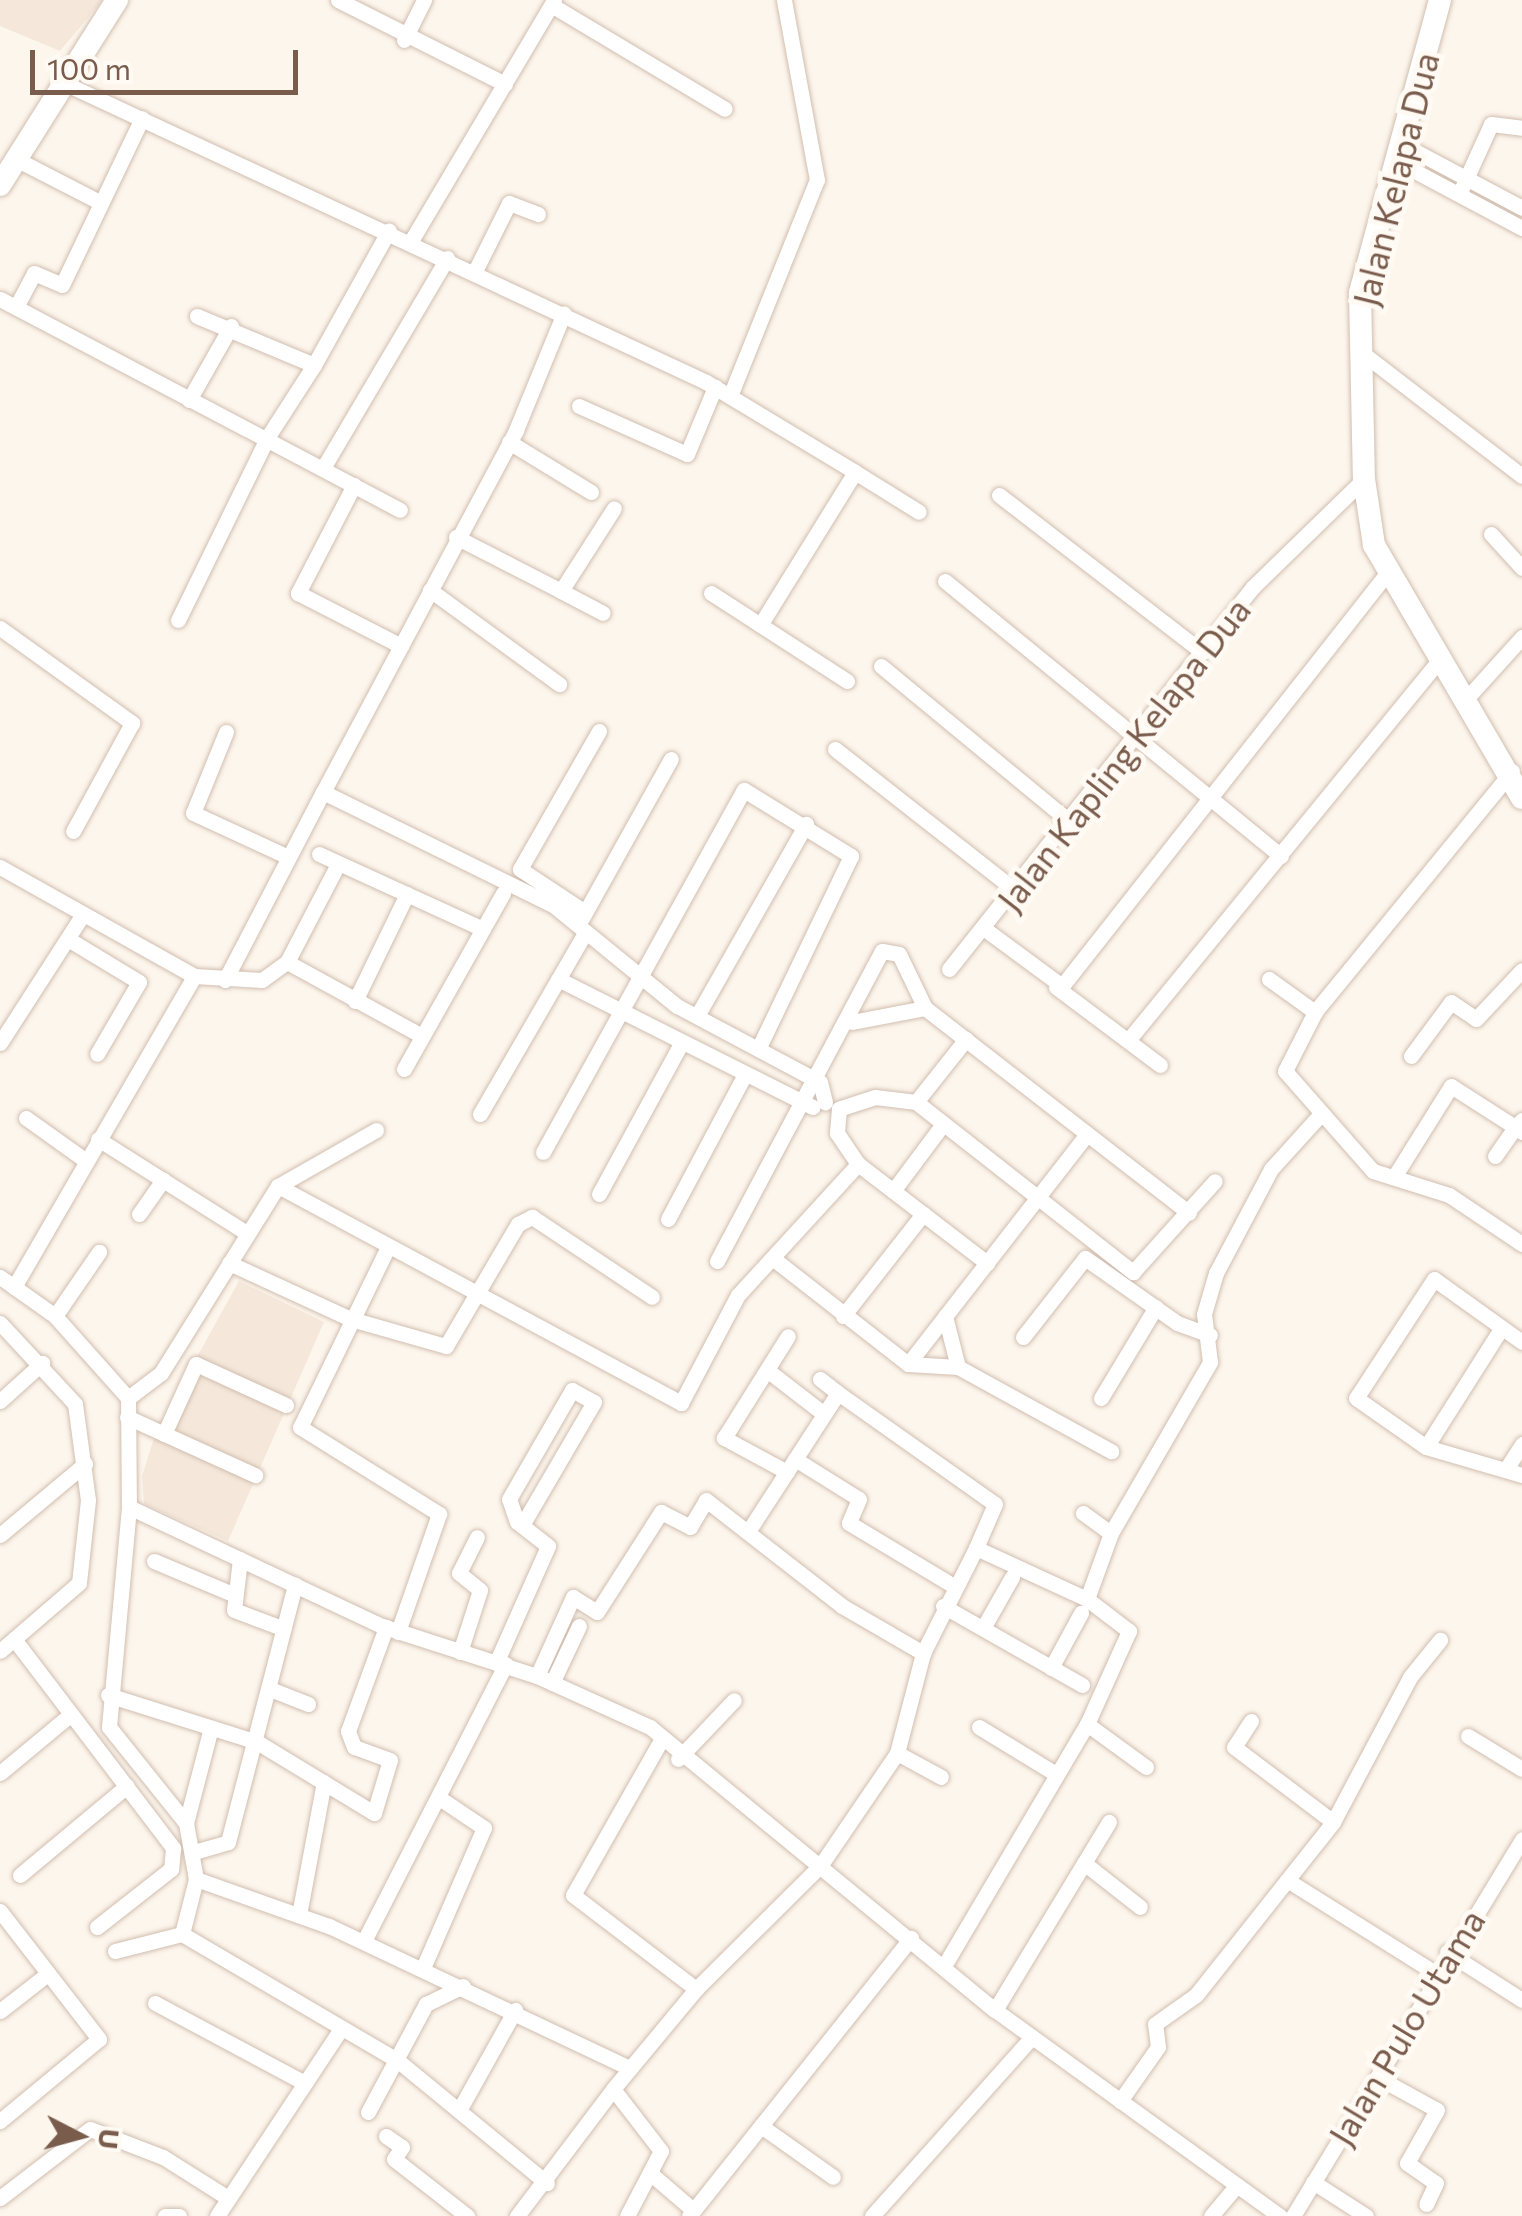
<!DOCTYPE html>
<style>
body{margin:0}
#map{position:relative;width:1522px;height:2216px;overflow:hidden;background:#fdf6ec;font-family:Commissioner,sans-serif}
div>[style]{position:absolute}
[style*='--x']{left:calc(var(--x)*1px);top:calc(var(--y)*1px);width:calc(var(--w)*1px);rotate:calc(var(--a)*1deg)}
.residential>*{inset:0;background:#f5e8da}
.roads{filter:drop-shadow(0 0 2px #d1beb0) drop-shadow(0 0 2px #d1beb0)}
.minor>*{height:15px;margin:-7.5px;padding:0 7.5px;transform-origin:7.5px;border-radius:7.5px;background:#fff}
.secondary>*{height:22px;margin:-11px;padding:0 11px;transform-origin:11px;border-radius:11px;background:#fff}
span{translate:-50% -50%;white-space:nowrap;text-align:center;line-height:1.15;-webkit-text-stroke:10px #fffaf3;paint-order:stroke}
.street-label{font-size:35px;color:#7a5c4d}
.north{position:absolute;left:30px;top:2086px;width:100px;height:100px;-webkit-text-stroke:8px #fffaf3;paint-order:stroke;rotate:96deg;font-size:28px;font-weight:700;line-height:40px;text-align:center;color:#7a5c4d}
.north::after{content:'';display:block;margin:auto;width:35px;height:45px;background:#7a5c4d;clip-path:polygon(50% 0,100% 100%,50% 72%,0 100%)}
.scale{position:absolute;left:30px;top:50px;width:268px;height:45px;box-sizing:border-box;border:5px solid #7a5c4d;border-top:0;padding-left:12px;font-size:30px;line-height:35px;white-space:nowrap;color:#7a5c4d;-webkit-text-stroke:8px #fffaf3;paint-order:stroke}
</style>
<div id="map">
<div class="residential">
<i style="clip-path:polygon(0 0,103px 0,60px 51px,0 26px)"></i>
<i style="clip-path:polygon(239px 1281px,324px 1322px,228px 1541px,144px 1504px,142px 1476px,157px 1429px)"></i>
</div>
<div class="roads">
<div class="minor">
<i style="--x:338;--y:0;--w:187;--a:26.7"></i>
<i style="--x:553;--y:6;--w:200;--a:30.9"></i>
<i style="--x:404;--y:40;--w:45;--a:-63.4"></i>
<i style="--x:64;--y:83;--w:708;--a:24.97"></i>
<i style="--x:706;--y:382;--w:174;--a:31.1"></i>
<i style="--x:855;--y:472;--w:180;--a:121.8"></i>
<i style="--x:1398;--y:142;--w:140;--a:28"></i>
<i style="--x:14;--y:158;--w:98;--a:27.3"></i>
<i style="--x:1394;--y:160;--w:145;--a:28"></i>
<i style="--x:1462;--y:188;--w:70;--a:-65.6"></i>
<i style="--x:1491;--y:124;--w:31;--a:7"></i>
<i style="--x:411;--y:241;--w:280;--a:-59.3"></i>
<i style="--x:475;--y:271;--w:76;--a:-63.4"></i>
<i style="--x:509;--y:203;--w:31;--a:21"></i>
<i style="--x:0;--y:299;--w:452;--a:27.8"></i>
<i style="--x:16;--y:307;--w:38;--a:-62"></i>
<i style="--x:34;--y:273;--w:30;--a:23"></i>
<i style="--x:62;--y:285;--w:185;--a:-64.4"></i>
<i style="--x:1361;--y:352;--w:203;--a:37.6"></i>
<i style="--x:314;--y:365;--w:154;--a:-60.9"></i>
<i style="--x:730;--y:396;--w:233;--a:-68.1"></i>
<i style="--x:817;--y:180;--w:183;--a:-100.4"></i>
<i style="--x:189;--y:400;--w:85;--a:-60.4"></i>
<i style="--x:579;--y:406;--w:118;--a:24"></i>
<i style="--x:687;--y:454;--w:73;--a:-67.3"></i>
<i style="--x:509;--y:442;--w:96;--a:31.4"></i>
<i style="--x:323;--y:468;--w:244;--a:-59.4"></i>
<i style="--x:855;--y:472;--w:75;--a:32"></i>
<i style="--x:354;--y:485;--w:122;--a:117.4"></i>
<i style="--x:298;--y:593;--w:116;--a:27.2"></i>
<i style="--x:999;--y:495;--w:257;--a:37.7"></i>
<i style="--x:1491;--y:534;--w:46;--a:47.6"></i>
<i style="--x:456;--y:537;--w:118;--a:27.2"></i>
<i style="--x:561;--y:591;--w:98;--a:-57.4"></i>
<i style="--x:945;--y:581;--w:434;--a:39.3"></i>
<i style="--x:430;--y:590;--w:160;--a:36.1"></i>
<i style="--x:561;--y:591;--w:47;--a:27.6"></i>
<i style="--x:711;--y:593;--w:162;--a:32.9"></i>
<i style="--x:178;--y:620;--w:203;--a:-63.9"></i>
<i style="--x:267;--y:438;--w:87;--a:-57.2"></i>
<i style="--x:314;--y:365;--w:127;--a:-157.3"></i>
<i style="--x:0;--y:628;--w:163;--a:35.7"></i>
<i style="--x:132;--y:723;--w:123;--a:118.6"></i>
<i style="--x:881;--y:666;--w:244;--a:39.5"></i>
<i style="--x:1466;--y:699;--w:84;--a:-47.9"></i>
<i style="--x:226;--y:732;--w:87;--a:112.2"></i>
<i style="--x:193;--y:813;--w:102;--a:24.8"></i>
<i style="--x:835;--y:749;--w:229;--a:38.1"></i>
<i style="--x:1512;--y:771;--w:311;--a:129.3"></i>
<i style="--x:1315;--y:1012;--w:66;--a:117"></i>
<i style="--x:1285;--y:1071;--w:133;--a:48.7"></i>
<i style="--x:1373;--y:1171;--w:80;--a:17.5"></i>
<i style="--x:1449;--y:1195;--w:88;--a:33.9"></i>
<i style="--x:323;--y:792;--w:410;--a:-61.9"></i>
<i style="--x:516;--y:430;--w:126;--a:-67.7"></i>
<i style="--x:319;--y:854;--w:180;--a:24.6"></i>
<i style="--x:0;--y:867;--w:223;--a:29.3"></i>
<i style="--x:194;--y:976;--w:68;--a:3.4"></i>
<i style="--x:262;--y:980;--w:31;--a:-36"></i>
<i style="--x:287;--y:962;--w:154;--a:28.7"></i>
<i style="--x:585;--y:912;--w:78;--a:-146.5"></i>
<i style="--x:520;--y:869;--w:159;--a:-60.2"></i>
<i style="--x:582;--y:918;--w:182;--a:-60.8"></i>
<i style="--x:986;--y:930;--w:94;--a:36.4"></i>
<i style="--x:1062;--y:986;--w:527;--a:-51.78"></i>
<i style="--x:68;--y:939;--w:83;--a:31.2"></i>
<i style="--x:139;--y:982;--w:83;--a:120.3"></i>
<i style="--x:287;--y:962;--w:110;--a:-62.5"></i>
<i style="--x:949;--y:969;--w:488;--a:-51.5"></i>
<i style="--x:1253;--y:587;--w:155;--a:-44.2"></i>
<i style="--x:558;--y:979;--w:285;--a:26.7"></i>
<i style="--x:1269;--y:979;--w:57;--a:35.7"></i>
<i style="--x:225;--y:980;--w:212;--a:-62.5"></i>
<i style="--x:323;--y:792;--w:256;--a:26.2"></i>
<i style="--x:553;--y:905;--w:160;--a:39.2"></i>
<i style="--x:677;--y:1006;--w:162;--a:28"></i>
<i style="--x:820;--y:1082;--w:21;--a:76"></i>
<i style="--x:1056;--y:987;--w:130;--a:36.9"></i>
<i style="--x:355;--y:1001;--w:119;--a:-64.1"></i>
<i style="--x:697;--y:1016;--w:221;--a:-60.4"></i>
<i style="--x:852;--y:1022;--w:74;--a:-10.9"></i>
<i style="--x:925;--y:1008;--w:334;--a:37.8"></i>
<i style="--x:1130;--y:1038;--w:488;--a:-50.7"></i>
<i style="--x:966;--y:1039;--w:80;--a:128.4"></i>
<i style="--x:916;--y:1102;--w:41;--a:-173"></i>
<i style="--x:875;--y:1097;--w:38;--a:162"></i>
<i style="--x:839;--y:1109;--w:24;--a:95"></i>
<i style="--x:837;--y:1133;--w:37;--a:56"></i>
<i style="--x:858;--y:1164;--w:163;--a:37.5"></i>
<i style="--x:0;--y:1043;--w:153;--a:-57.2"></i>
<i style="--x:1411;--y:1056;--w:67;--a:-53.5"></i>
<i style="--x:1451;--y:1002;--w:30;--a:34"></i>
<i style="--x:1476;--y:1019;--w:67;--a:-46.8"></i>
<i style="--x:404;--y:1069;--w:202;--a:-60.6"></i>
<i style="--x:916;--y:1102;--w:276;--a:38.1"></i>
<i style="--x:1133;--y:1272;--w:122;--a:-48"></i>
<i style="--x:480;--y:1114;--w:209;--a:-59.9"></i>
<i style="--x:26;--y:1118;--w:69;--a:35.5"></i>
<i style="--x:98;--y:1139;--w:174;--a:32.3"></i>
<i style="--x:543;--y:1152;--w:414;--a:-61"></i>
<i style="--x:744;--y:790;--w:126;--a:31.7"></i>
<i style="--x:851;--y:856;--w:214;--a:115.7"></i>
<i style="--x:1495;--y:1156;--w:35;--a:-55"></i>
<i style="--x:1515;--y:1127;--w:9;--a:36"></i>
<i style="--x:1394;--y:1177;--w:107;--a:-57.9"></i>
<i style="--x:1451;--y:1086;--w:76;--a:32.6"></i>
<i style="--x:1515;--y:1127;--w:10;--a:-45"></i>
<i style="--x:278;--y:1186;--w:458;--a:28.3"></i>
<i style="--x:681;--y:1403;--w:122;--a:-62.2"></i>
<i style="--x:738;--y:1295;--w:178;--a:-47.5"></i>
<i style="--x:893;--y:1191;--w:84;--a:-53.3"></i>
<i style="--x:599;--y:1194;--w:167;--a:-61.4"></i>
<i style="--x:139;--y:1214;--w:42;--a:-54.8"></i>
<i style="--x:668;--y:1219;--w:160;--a:-62"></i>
<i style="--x:387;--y:1249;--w:198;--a:116"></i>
<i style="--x:300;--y:1427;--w:164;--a:32"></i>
<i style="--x:439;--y:1514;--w:125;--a:109.2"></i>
<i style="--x:775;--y:1260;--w:169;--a:38"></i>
<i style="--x:908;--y:1364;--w:50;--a:3.4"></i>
<i style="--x:958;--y:1367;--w:175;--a:28.8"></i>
<i style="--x:717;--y:1261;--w:351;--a:-62"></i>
<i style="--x:882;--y:951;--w:17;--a:10"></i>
<i style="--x:899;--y:954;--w:60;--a:64.3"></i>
<i style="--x:229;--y:1263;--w:134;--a:24.7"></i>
<i style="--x:351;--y:1319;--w:99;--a:15.9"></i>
<i style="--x:446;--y:1346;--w:142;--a:-59.5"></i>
<i style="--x:518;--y:1224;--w:16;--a:-27"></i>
<i style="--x:532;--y:1217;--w:144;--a:33.7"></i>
<i style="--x:0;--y:1277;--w:67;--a:35.3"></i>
<i style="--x:55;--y:1316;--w:110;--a:48.3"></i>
<i style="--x:128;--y:1398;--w:109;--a:89.5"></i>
<i style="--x:129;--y:1507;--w:221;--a:95.2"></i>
<i style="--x:109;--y:1727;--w:123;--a:51.3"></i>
<i style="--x:186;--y:1823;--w:57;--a:79.9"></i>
<i style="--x:196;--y:1879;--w:141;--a:19.5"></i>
<i style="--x:329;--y:1926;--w:333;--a:25.3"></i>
<i style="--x:14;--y:1287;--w:359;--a:-59.9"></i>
<i style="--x:55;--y:1316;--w:78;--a:-55.5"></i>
<i style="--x:843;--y:1316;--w:130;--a:-51.9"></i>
<i style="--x:945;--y:1316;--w:53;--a:75.7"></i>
<i style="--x:0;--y:1323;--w:110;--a:47.2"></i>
<i style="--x:75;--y:1404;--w:97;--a:82.3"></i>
<i style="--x:88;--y:1500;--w:83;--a:96.2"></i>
<i style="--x:79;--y:1583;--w:104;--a:139.3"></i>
<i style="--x:1023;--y:1337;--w:100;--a:-51.9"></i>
<i style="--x:1085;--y:1258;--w:113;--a:35.2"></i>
<i style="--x:1177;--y:1323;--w:35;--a:20"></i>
<i style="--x:1522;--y:1342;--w:108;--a:-144.4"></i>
<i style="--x:1434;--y:1279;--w:142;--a:123.2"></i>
<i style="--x:1356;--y:1398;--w:85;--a:35"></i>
<i style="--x:1426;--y:1447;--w:100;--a:16.3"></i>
<i style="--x:908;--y:1364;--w:291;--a:-52.1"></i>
<i style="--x:767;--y:1370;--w:72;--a:37.7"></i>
<i style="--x:838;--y:1393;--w:192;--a:35.3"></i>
<i style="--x:995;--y:1504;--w:48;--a:113.4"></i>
<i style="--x:128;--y:1398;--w:41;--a:-37.1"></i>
<i style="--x:161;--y:1373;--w:221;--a:-58"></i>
<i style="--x:278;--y:1186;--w:113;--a:-29.7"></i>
<i style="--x:1101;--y:1398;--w:106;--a:-58.9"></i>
<i style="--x:0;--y:1401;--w:57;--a:-42.1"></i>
<i style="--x:127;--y:1417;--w:141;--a:24.4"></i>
<i style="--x:164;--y:1434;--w:77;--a:-65.4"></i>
<i style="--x:196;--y:1364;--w:99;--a:24.5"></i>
<i style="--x:1426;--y:1447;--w:140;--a:-57.6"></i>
<i style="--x:795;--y:1459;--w:75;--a:32"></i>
<i style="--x:859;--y:1499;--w:26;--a:113"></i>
<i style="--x:849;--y:1523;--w:120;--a:31"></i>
<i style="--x:1506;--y:1469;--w:30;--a:-57"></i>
<i style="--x:787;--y:1472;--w:72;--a:-151.6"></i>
<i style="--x:724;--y:1438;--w:120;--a:-57.9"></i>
<i style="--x:129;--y:1507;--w:280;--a:25.2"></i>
<i style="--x:382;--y:1626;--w:163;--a:17.9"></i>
<i style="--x:537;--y:1676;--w:124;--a:24.3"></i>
<i style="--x:650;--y:1727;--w:446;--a:39.4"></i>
<i style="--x:995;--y:2010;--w:352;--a:35.9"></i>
<i style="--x:1083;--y:1513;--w:34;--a:36"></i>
<i style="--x:749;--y:1530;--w:163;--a:-57"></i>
<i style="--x:838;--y:1393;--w:23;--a:-142"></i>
<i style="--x:0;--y:1535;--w:111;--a:-39.9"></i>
<i style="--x:240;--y:1559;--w:51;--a:96.7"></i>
<i style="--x:234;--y:1610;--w:53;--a:20.8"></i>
<i style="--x:154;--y:1561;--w:88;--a:22.8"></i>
<i style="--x:1087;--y:1599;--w:70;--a:-70"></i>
<i style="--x:1111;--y:1533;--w:198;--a:-59.9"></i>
<i style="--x:1210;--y:1362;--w:48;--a:-97.1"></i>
<i style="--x:1204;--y:1314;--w:43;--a:-73.7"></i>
<i style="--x:1216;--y:1273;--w:118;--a:-62.1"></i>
<i style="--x:1271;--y:1169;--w:72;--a:-47.8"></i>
<i style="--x:943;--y:1606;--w:160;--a:29.6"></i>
<i style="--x:983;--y:1628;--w:59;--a:-60.4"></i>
<i style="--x:14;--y:1639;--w:263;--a:52.7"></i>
<i style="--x:173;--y:1848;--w:21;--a:95"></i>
<i style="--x:171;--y:1869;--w:94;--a:141.9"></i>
<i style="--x:460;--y:1652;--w:65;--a:-72.1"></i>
<i style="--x:480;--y:1590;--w:27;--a:-141"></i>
<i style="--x:459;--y:1573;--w:40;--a:-63.4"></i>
<i style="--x:496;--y:1663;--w:128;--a:-66"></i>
<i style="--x:548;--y:1546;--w:39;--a:-142"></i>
<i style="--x:517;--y:1522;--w:24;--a:-109"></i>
<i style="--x:509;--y:1499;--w:126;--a:-60"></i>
<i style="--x:572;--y:1390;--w:25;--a:29"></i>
<i style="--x:594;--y:1402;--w:143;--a:120.3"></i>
<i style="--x:1051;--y:1668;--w:63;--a:-61.4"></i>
<i style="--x:537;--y:1676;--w:87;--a:-65.5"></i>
<i style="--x:573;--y:1597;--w:28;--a:32"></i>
<i style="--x:597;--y:1612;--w:119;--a:-57.4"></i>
<i style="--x:661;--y:1512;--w:33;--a:27"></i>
<i style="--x:690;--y:1527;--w:31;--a:-59"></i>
<i style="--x:706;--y:1500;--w:172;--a:37.9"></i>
<i style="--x:842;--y:1606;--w:94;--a:30.1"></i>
<i style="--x:552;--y:1683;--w:63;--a:-64.7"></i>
<i style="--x:270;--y:1689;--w:41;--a:21.5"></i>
<i style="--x:108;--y:1695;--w:156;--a:17.5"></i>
<i style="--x:257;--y:1742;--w:137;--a:31.3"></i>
<i style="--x:374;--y:1813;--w:55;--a:-73.2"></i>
<i style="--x:390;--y:1760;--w:38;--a:-160"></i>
<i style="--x:354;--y:1747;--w:17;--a:-111"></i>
<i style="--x:348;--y:1731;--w:111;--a:-69.9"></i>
<i style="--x:1251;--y:1721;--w:31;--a:123"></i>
<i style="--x:1234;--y:1747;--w:124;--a:37.1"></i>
<i style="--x:1087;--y:1724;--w:73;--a:36.1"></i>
<i style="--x:979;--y:1727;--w:88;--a:31.5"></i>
<i style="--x:1468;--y:1736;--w:63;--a:31.4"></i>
<i style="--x:660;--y:1742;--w:176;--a:119.6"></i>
<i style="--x:573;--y:1895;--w:155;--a:37.4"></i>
<i style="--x:897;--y:1753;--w:50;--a:28.6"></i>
<i style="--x:678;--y:1759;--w:81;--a:-46.5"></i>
<i style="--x:0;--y:1773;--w:92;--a:-39.7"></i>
<i style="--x:186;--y:1823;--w:98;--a:-75.3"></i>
<i style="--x:194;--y:1852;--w:35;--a:-16"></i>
<i style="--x:228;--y:1842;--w:266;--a:-75.4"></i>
<i style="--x:1084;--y:1863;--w:71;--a:38.2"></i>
<i style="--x:20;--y:1875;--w:139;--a:-39.8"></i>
<i style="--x:1287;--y:1880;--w:175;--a:32.1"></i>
<i style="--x:0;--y:1911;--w:162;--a:52.3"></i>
<i style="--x:99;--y:2039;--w:129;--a:140.4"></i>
<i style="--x:299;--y:1915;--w:135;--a:-79.4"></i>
<i style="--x:182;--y:1934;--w:57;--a:-75.7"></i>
<i style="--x:364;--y:1941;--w:311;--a:-62.9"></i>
<i style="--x:115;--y:1951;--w:69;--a:-14.2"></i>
<i style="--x:182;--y:1934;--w:249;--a:30.4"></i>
<i style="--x:397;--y:2060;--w:194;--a:39.4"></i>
<i style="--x:1447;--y:1952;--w:89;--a:32.6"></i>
<i style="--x:423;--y:1968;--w:153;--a:-66.5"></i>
<i style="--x:484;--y:1828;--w:52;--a:-146"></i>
<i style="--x:155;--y:2003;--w:170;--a:28.1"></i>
<i style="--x:995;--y:2010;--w:220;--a:-58.8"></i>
<i style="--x:0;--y:2011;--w:58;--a:-38"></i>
<i style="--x:1377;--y:2077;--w:68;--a:28.8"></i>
<i style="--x:1437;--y:2110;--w:61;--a:119.5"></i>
<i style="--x:1407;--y:2163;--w:35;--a:35"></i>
<i style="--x:1436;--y:2183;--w:23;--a:115"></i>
<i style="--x:1120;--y:2101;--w:66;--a:-54.9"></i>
<i style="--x:1158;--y:2047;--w:23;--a:-97"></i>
<i style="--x:1155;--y:2024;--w:50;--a:-35.3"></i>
<i style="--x:1196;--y:1995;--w:221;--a:-51.6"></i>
<i style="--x:1333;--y:1822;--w:164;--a:-62"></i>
<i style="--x:1410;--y:1677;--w:48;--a:-51"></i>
<i style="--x:462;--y:2105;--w:109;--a:-60.8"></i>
<i style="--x:368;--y:2112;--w:123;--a:-61.8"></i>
<i style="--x:426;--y:2004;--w:41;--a:-25.9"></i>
<i style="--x:761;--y:2126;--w:88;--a:35.3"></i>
<i style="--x:386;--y:2136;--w:19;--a:35"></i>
<i style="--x:402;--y:2147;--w:14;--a:124"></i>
<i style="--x:394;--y:2159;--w:93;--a:38"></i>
<i style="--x:650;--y:2173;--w:57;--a:40.7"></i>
<i style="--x:1313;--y:2182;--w:63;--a:32.7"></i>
<i style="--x:0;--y:2198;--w:113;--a:-37.5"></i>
<i style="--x:90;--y:2129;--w:78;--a:21"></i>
<i style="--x:163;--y:2157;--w:77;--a:32.2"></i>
<i style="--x:165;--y:2216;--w:14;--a:0"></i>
<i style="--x:217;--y:2216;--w:223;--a:-56.5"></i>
<i style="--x:517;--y:2216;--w:159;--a:-52.9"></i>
<i style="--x:627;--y:2216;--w:73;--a:-62.4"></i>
<i style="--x:661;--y:2151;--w:78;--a:-127.7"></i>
<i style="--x:613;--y:2089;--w:130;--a:-50.3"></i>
<i style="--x:696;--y:1989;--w:175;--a:-44.8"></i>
<i style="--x:820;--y:1866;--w:137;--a:-55.7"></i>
<i style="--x:897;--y:1753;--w:103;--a:-75.4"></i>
<i style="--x:923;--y:1653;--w:118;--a:-63.2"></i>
<i style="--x:976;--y:1548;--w:122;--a:24.7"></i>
<i style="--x:1087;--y:1599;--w:53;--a:37.3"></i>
<i style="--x:1129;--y:1631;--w:102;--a:114.3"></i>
<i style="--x:1087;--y:1724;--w:281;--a:120.6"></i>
<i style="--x:689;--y:2216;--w:356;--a:-51.4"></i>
<i style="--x:872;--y:2216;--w:240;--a:-48.2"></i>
<i style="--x:1211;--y:2216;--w:39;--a:-50"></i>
<i style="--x:1293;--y:2216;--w:441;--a:-58.7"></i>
</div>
<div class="secondary">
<i style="--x:1440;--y:0;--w:304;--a:105.3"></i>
<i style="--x:1360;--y:293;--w:186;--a:88.8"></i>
<i style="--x:1364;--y:479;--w:67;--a:81.4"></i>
<i style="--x:1374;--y:545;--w:293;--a:59.7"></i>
<i style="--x:0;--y:185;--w:219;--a:-57.7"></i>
</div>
</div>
<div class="street-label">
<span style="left:1395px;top:179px;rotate:-76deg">Jalan Kelapa Dua</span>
<span style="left:1123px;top:754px;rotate:-52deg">Jalan Kapling Kelapa Dua</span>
<span style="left:1406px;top:2027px;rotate:-59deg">Jalan Pulo Utama</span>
</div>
<div class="north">U</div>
<div class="scale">100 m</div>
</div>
